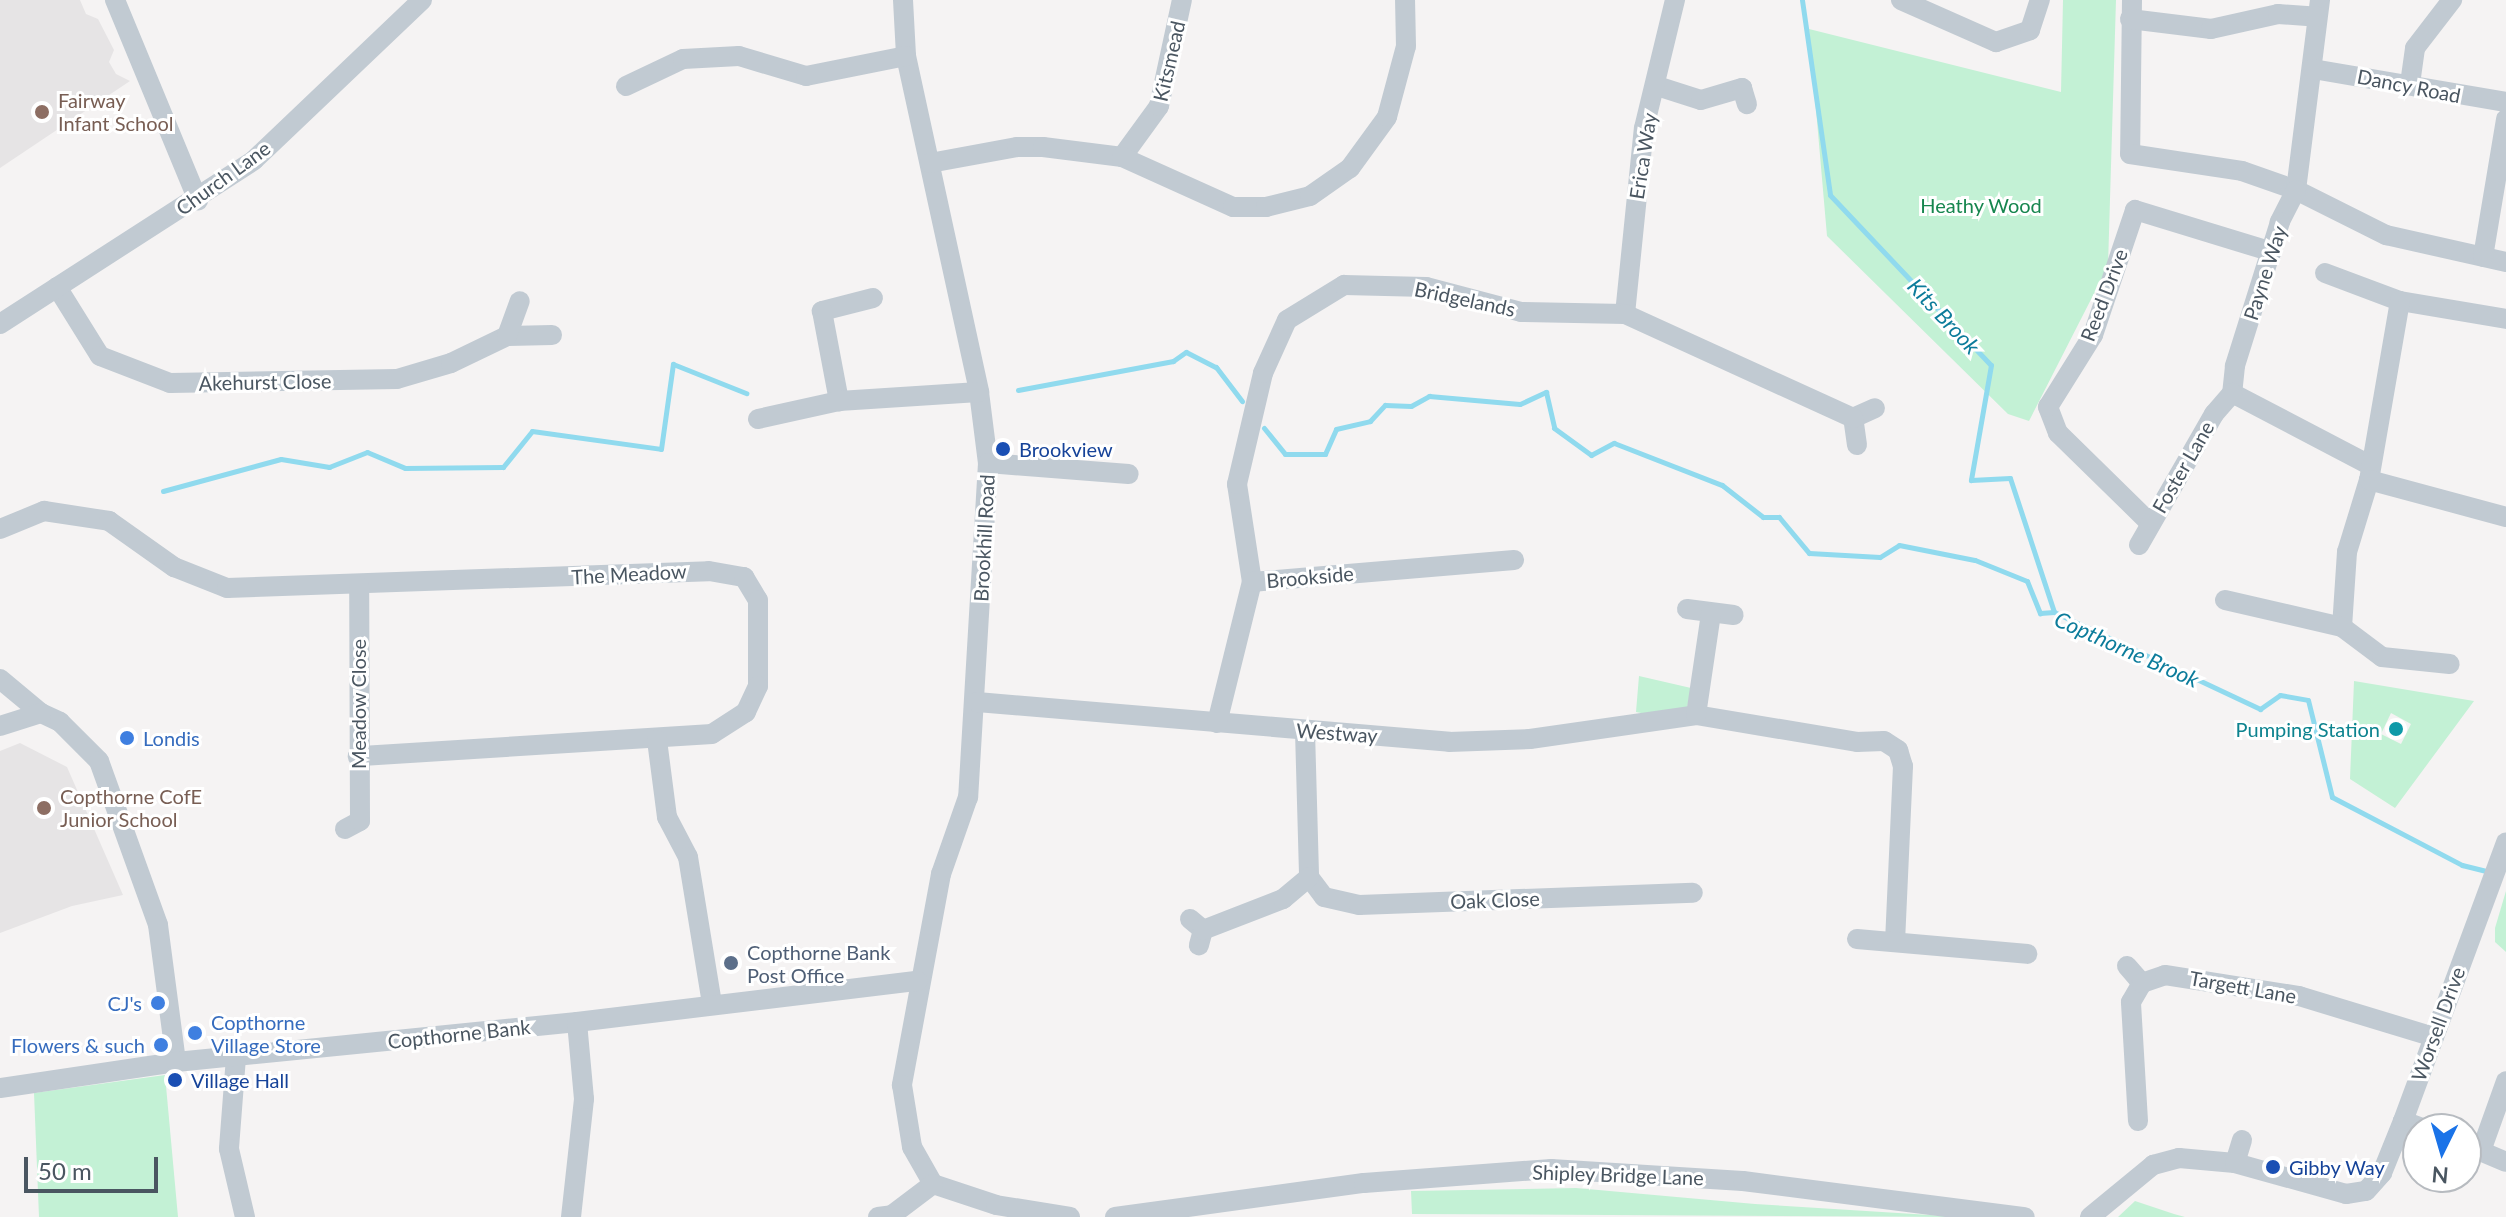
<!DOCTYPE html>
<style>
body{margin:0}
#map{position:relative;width:2506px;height:1217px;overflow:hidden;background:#f5f3f3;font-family:Lato,sans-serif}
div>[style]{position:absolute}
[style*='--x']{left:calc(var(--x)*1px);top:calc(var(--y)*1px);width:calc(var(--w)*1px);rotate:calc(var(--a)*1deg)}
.education>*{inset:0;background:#e6e4e5}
.green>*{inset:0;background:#c3f1d5}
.stream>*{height:5px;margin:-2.5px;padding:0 2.5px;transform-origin:2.5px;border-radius:2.5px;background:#90daee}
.minor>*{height:20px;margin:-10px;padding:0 10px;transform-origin:10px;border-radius:10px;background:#c1cad2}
.dots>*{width:22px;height:22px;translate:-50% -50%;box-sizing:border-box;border:4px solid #fff;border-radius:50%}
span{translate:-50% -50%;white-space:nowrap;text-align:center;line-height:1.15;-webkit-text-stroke:6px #fff;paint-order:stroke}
.street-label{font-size:20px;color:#4a5661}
.education-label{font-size:20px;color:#785e54}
.left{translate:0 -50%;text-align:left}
.park-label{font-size:20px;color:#17864f}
.transit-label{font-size:20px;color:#164399}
.culture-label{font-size:20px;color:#0d838f}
.right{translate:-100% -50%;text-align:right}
.shop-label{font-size:20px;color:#366cbe}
.service-label{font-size:20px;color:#4e5e75}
.water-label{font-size:22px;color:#0c7c9b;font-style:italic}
.north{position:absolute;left:2402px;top:1113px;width:80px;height:80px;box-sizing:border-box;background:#fff;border:2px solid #b7bbc0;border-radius:50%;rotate:185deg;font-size:22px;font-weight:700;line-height:32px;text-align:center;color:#4a5661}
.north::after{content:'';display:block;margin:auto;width:28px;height:36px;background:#1a73e8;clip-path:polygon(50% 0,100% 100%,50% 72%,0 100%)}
.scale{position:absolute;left:24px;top:1157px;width:134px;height:36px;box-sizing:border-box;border:4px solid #4a5661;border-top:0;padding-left:10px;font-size:24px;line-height:28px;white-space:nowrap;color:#4a5661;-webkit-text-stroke:6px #fff;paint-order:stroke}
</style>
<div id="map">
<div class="education">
<i style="clip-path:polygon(0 0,80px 0,86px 14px,98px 19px,114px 50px,109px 62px,116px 74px,130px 81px,0 168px)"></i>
<i style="clip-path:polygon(20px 743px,67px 767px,123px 895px,72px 906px,0 933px,0 751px)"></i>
</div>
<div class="green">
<i style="clip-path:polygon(2063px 0,2116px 0,2108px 266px,2029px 421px,2008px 414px,1827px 236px,1809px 29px,2061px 92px)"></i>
<i style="clip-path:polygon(1639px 676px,1691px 688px,1687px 708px,1651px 715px,1636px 712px)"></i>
<i style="clip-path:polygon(evenodd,2354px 681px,2474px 701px,2395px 808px,2350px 779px,2354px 681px,2391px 713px,2411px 724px,2401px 744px,2381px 734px,2391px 713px)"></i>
<i style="clip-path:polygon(2506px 891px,2506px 952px,2495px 942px,2495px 928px)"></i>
<i style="clip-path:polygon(165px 1075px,178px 1217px,39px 1217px,34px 1093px)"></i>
<i style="clip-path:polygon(1576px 1188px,1755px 1204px,1962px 1217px,1412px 1214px,1411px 1191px)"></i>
<i style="clip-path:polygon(2135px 1201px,2174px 1214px,2185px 1217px,2118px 1217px)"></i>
</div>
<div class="stream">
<i style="--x:1802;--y:0;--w:197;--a:81.8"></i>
<i style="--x:1830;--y:195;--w:234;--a:46.6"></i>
<i style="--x:1991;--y:365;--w:117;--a:99.9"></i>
<i style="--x:1971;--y:480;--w:39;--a:-3"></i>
<i style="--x:2010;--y:478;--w:141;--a:71.8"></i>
<i style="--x:1018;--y:390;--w:158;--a:-10.6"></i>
<i style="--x:1173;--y:361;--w:16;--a:-35"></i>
<i style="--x:1186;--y:352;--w:34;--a:27"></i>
<i style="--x:1216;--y:367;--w:43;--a:52.6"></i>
<i style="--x:1264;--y:428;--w:33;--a:51"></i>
<i style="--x:1285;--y:454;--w:40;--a:0"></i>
<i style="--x:1325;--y:454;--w:27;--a:-66"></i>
<i style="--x:1336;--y:429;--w:35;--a:-13"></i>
<i style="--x:1370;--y:421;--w:22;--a:-47"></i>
<i style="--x:1385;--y:405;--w:26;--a:2"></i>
<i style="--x:1411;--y:406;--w:21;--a:-29"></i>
<i style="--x:1429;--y:396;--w:91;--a:5"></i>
<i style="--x:1520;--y:404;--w:29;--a:-25"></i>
<i style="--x:1546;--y:392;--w:37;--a:77"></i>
<i style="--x:1554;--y:428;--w:46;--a:36.1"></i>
<i style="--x:1591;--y:455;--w:26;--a:-28"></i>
<i style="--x:1614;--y:443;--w:116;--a:21.3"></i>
<i style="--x:1722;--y:485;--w:52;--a:38"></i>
<i style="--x:1763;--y:517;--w:16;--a:0"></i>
<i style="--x:1779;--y:517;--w:47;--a:50.2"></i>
<i style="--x:1809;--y:553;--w:71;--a:3.2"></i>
<i style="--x:1880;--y:557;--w:22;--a:-32"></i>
<i style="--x:1899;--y:545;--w:77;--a:11.2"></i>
<i style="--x:1975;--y:560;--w:56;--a:22"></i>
<i style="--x:2027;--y:581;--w:35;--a:68"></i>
<i style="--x:2040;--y:613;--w:14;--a:-4"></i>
<i style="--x:2054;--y:612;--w:228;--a:25.2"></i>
<i style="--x:2260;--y:709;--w:24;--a:-35"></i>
<i style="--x:2280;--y:695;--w:28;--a:10"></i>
<i style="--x:2308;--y:700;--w:100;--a:76.1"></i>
<i style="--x:2332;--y:797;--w:147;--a:27.6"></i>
<i style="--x:2462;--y:865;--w:29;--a:14"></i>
<i style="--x:163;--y:491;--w:122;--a:-15.2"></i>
<i style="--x:281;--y:459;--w:49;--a:9.5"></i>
<i style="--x:329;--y:467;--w:41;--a:-21.5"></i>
<i style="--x:367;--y:452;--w:41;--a:22.8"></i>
<i style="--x:405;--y:468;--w:98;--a:-0.6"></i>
<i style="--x:503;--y:467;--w:46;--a:-51.1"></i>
<i style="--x:532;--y:431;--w:130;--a:7.9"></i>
<i style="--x:661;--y:449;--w:86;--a:-82"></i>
<i style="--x:673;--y:364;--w:79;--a:21.7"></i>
</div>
<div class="minor">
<i style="--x:115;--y:0;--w:217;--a:67.5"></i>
<i style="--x:903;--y:0;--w:56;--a:86.9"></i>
<i style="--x:906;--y:56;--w:344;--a:77.7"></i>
<i style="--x:979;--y:392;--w:72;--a:82.8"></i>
<i style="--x:988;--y:463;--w:335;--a:93.4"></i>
<i style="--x:968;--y:797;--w:82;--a:109.3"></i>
<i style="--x:941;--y:874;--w:215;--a:100.5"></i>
<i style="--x:902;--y:1085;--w:63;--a:80.8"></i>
<i style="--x:912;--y:1147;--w:43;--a:60.4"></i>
<i style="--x:933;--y:1184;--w:66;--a:18.4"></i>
<i style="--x:996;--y:1205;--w:75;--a:9.2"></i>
<i style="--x:1901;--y:0;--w:104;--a:23.9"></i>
<i style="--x:1996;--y:42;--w:36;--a:-19"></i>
<i style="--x:2030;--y:30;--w:32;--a:-72"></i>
<i style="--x:2132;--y:0;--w:154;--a:90.7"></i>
<i style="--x:2130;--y:154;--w:113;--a:8.6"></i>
<i style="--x:2242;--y:171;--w:57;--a:19.4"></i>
<i style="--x:2296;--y:190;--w:101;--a:26.6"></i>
<i style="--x:2386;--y:235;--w:123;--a:12.7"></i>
<i style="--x:2320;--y:0;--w:192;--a:97.2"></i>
<i style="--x:2296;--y:190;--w:36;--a:117"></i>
<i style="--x:2280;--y:222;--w:151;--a:107.4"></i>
<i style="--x:2235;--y:366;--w:27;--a:96"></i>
<i style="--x:2232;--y:393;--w:156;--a:27.6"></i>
<i style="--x:2130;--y:19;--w:82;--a:7"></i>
<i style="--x:2211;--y:29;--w:69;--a:-12.6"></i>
<i style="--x:2278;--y:14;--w:39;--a:4"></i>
<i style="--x:2313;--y:69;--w:196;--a:9.7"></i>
<i style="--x:2410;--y:84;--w:36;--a:-82"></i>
<i style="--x:2415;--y:48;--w:61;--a:-52.4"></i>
<i style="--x:626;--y:86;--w:63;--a:-25.3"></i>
<i style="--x:683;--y:59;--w:56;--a:-3.1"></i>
<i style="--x:739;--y:56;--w:70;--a:16.6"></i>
<i style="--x:806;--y:76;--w:102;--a:-11.3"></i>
<i style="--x:1657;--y:86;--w:46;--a:17.7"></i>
<i style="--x:1701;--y:100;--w:43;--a:-16.3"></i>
<i style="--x:1742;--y:88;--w:17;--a:73"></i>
<i style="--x:1122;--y:157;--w:63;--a:-54"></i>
<i style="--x:1159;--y:106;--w:108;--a:-77.8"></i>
<i style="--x:930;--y:163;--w:88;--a:-10.4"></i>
<i style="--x:1017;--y:147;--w:26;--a:0"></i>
<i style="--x:1043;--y:147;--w:80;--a:7.2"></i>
<i style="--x:1122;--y:157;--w:122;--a:24.2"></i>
<i style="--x:1233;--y:207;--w:33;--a:0"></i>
<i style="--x:1266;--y:207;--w:45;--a:-14"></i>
<i style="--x:1310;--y:196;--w:49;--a:-35"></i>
<i style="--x:1350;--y:168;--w:63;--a:-54"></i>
<i style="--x:1387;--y:117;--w:73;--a:-75"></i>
<i style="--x:1406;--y:46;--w:46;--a:-91.2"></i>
<i style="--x:2483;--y:257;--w:140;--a:-80.5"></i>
<i style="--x:2325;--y:273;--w:80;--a:20.5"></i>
<i style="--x:2400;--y:301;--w:108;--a:9.6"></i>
<i style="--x:57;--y:287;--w:81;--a:58.1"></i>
<i style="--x:100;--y:356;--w:75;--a:21.1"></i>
<i style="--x:170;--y:383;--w:227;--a:-1"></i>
<i style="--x:397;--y:379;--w:56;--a:-16.5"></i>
<i style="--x:451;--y:363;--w:62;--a:-25.7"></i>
<i style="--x:507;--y:336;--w:45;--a:-1.3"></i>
<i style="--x:873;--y:298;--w:53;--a:165.7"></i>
<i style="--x:822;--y:311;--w:92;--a:79.3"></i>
<i style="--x:839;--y:401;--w:140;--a:-3.7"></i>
<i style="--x:2400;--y:301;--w:182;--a:99.8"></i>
<i style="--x:2369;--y:480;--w:75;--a:107"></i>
<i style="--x:2347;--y:552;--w:75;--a:93.8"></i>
<i style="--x:2342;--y:627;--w:50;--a:36.9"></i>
<i style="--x:2382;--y:657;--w:68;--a:5.9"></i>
<i style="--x:1625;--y:314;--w:187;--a:-84.2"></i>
<i style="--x:1644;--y:128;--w:132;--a:-76.4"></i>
<i style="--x:0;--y:324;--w:302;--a:-32.8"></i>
<i style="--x:254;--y:160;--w:232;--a:-43.6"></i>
<i style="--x:507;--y:336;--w:37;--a:-70"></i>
<i style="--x:758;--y:419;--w:83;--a:-12.5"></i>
<i style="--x:1857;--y:445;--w:27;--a:-98"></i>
<i style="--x:1853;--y:418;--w:24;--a:-24"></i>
<i style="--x:988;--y:463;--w:141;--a:4.5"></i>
<i style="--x:2369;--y:480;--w:142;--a:15.1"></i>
<i style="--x:2150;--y:523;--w:129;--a:-135.6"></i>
<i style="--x:2058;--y:433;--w:28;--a:-111"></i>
<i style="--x:2048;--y:407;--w:85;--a:-58"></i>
<i style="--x:2093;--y:335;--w:132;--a:-71.4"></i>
<i style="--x:2135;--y:210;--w:143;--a:17"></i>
<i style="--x:0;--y:529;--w:48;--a:-22.2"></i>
<i style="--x:44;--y:511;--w:66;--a:8.7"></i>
<i style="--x:109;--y:521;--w:80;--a:35.3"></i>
<i style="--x:174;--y:567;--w:57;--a:21.6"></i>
<i style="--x:227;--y:588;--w:482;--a:-2"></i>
<i style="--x:709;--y:571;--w:36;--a:10"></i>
<i style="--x:744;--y:577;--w:27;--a:59"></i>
<i style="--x:758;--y:600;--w:86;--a:90"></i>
<i style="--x:758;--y:686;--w:29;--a:115"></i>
<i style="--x:746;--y:712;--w:40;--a:147.1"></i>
<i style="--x:712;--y:734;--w:355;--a:176.4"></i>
<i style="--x:2139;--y:545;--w:151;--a:-60.2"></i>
<i style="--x:2214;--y:414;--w:28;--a:-49"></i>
<i style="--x:1252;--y:582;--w:99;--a:-98.7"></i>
<i style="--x:1237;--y:484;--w:114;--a:-76.8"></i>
<i style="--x:1263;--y:373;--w:58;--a:-65.6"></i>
<i style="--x:1287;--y:320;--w:67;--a:-31.6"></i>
<i style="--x:1344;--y:285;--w:82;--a:1.4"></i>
<i style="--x:1426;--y:287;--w:98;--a:14.7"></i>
<i style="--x:1521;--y:312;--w:104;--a:1.1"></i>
<i style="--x:1625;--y:314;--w:251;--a:24.5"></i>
<i style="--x:2225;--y:600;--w:120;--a:13"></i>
<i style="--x:1687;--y:609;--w:47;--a:7.3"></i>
<i style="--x:0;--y:679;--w:53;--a:39.7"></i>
<i style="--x:41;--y:713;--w:21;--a:25"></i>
<i style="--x:60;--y:722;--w:55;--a:45"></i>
<i style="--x:99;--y:761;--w:174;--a:70.2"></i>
<i style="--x:158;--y:925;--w:138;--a:82.5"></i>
<i style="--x:977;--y:702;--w:474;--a:4.8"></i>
<i style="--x:1449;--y:742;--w:81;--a:-2.1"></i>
<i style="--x:1530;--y:739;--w:168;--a:-8.2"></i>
<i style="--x:1696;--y:715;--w:163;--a:9.5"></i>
<i style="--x:1857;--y:742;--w:27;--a:-2"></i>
<i style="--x:1884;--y:741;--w:17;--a:33"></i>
<i style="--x:1898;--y:750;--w:17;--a:73"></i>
<i style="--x:1903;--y:766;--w:176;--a:92.6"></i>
<i style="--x:1696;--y:715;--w:102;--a:-81.6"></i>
<i style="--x:1217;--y:723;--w:145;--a:-76.1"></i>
<i style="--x:1252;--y:582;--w:263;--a:-4.8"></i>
<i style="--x:0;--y:726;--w:43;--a:-17.6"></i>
<i style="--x:1305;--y:731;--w:146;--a:88.4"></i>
<i style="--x:1309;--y:877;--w:25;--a:53"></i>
<i style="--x:1324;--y:897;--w:36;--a:13"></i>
<i style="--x:1359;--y:905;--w:334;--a:-2.1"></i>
<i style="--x:657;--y:740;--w:78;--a:82.6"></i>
<i style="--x:667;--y:817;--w:45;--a:62.3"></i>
<i style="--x:688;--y:857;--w:149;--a:80.7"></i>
<i style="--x:345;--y:829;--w:17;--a:-28"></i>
<i style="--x:360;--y:821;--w:235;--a:-90.2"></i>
<i style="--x:1190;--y:919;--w:17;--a:40"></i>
<i style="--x:1203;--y:930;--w:16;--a:105"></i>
<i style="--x:1203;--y:930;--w:86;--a:-21.2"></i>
<i style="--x:1283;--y:899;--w:34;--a:-40"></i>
<i style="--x:1857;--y:939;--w:171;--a:5"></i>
<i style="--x:2127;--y:966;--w:23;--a:49"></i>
<i style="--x:236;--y:1057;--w:92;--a:94.4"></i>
<i style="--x:229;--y:1149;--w:70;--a:76.8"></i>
<i style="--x:0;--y:1088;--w:178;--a:-8.4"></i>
<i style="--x:176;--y:1062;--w:403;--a:-5.7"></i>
<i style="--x:577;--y:1022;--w:343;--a:-6.9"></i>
<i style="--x:2138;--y:1121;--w:119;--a:-93.4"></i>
<i style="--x:2131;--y:1002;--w:22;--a:-60"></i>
<i style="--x:2142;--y:983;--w:24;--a:-19"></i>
<i style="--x:2165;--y:975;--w:136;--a:8.9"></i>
<i style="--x:2299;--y:996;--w:141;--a:16.9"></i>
<i style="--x:2403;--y:1121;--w:23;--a:20"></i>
<i style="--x:2466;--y:1145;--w:43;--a:23"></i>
<i style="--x:2481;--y:1151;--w:74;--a:-70.3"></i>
<i style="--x:2235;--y:1163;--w:24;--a:-73"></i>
<i style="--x:571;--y:1217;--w:119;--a:-83.7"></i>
<i style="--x:584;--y:1099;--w:77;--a:-95.2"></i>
<i style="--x:878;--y:1217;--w:14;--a:-8"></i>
<i style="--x:892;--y:1215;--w:51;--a:-37.1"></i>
<i style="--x:1115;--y:1217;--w:251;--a:-7.8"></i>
<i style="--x:1364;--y:1183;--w:188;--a:-4.3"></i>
<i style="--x:1551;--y:1169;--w:192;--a:3.6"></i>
<i style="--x:1743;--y:1181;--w:284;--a:7.3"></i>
<i style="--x:2090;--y:1217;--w:82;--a:-39.5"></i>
<i style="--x:2153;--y:1165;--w:27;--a:-15"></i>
<i style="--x:2179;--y:1158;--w:56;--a:5.1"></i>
<i style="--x:2235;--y:1163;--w:115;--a:15.6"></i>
<i style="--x:2346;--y:1194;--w:20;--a:-9"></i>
<i style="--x:2366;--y:1191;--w:24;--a:-48"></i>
<i style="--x:2382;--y:1173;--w:56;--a:-68"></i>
<i style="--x:2403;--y:1121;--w:297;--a:-69.7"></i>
</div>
<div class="dots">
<i style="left:42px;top:112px;background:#8d6e63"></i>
<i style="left:1003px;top:449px;background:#1a4fb4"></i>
<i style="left:2396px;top:729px;background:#0f9aa8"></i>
<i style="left:127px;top:738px;background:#3f7fe0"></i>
<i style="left:44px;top:808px;background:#8d6e63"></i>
<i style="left:731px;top:963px;background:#5c6f8a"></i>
<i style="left:158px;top:1003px;background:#3f7fe0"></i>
<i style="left:195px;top:1033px;background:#3f7fe0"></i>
<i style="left:161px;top:1045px;background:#3f7fe0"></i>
<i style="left:175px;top:1080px;background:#1a4fb4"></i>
<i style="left:2273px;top:1167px;background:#1a4fb4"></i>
</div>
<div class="street-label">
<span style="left:1169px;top:61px;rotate:-77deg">Kitsmead</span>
<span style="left:2409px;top:86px;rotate:11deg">Dancy Road</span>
<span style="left:1643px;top:156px;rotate:-81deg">Erica Way</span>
<span style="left:223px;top:178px;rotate:-36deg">Church Lane</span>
<span style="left:2265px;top:273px;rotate:-72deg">Payne Way</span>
<span style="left:2104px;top:295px;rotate:-69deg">Reed Drive</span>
<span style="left:1465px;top:299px;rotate:12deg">Bridgelands</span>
<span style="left:265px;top:382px;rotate:-1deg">Akehurst Close</span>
<span style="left:2183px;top:467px;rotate:-60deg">Foster Lane</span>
<span style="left:984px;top:538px;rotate:-87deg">Brookhill Road</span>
<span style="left:629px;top:574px;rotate:-3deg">The Meadow</span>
<span style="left:1310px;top:577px;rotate:-5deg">Brookside</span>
<span style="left:358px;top:704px;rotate:-90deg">Meadow Close</span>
<span style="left:1337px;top:733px;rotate:4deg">Westway</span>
<span style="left:1495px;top:900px;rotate:-2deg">Oak Close</span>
<span style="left:2243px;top:987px;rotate:10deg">Targett Lane</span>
<span style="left:2438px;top:1024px;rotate:-70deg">Worsell Drive</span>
<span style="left:459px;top:1034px;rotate:-6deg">Copthorne Bank</span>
<span style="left:1618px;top:1175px;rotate:2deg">Shipley Bridge Lane</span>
</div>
<div class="education-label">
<span class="left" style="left:58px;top:112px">Fairway<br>Infant School</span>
<span class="left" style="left:60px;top:808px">Copthorne CofE<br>Junior School</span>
</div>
<div class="park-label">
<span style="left:1981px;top:205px">Heathy Wood</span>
</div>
<div class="transit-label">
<span class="left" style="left:1019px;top:449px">Brookview</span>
<span class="left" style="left:191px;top:1080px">Village Hall</span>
<span class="left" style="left:2289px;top:1167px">Gibby Way</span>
</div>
<div class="culture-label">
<span class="right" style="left:2380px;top:729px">Pumping Station</span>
</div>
<div class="shop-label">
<span class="left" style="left:143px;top:738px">Londis</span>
<span class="right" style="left:142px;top:1003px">CJ's</span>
<span class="left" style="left:211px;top:1034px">Copthorne<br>Village Store</span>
<span class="right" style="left:145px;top:1045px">Flowers &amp; such</span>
</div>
<div class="service-label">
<span class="left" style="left:747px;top:964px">Copthorne Bank<br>Post Office</span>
</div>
<div class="water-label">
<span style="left:1944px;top:316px;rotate:47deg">Kits Brook</span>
<span style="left:2127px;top:649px;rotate:24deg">Copthorne Brook</span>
</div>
<div class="north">N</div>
<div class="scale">50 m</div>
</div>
